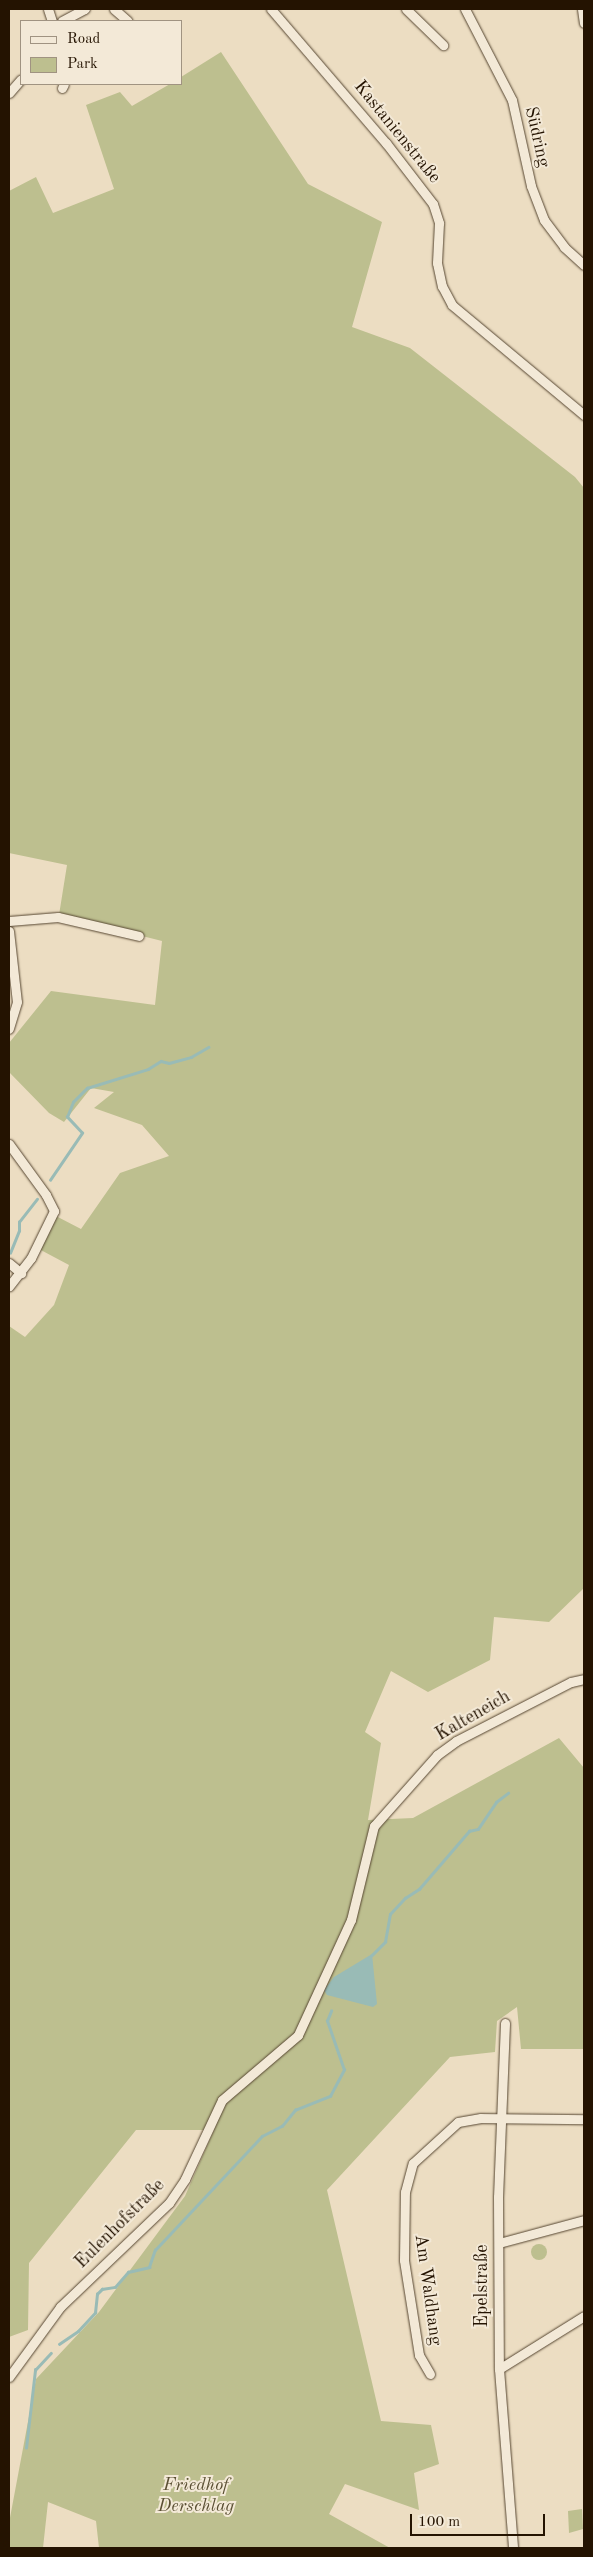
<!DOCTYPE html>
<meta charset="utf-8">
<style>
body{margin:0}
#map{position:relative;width:593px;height:2557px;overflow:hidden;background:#ecddc2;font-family:"Old Standard TT",serif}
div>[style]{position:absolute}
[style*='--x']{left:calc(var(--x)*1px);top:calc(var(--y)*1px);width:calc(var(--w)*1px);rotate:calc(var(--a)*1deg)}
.green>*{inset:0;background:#bdbf8f}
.round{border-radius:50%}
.water>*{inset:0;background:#99bbb6}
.stream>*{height:2.5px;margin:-1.25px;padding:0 1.25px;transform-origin:1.25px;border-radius:1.25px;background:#99bbb6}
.roads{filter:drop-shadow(0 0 1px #564631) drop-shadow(0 0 1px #564631)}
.street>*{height:9px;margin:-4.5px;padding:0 4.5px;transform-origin:4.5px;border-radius:4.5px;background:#f3e9d7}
span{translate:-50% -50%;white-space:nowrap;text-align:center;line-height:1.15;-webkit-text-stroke:4px #f3e9d7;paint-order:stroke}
.street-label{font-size:18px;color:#241301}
.park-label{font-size:18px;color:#5a4f33;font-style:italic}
.frame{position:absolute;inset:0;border:10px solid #241301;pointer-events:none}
.legend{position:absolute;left:20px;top:20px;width:162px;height:65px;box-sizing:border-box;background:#f3e9d7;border:1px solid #a09381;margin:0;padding:6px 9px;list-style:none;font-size:15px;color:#241301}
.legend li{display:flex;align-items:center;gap:10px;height:25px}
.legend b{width:25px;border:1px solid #a09381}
.scale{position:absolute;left:410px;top:2514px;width:135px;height:22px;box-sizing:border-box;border:2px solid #241301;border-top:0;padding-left:6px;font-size:15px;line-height:18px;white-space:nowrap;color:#241301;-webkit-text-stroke:4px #f3e9d7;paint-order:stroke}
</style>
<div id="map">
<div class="green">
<i style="clip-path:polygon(221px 52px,308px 184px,382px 222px,352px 327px,410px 348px,575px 477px,584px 488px,584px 1588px,549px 1622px,494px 1617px,490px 1660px,428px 1692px,391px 1671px,365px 1732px,381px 1743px,368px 1820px,413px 1818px,559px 1738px,584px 1768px,584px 2049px,521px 2049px,517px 2007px,497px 2021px,495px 2052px,450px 2057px,327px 2190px,381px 2421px,431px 2425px,439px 2464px,414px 2473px,419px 2510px,345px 2484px,329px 2514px,390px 2548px,99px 2548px,96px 2521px,48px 2502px,43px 2548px,9px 2548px,9px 2523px,36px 2379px,99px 2312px,185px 2196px,214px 2130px,136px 2130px,29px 2263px,28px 2330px,9px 2337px,9px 1326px,25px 1337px,54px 1305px,69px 1265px,37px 1248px,54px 1215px,81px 1229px,120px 1173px,169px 1156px,142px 1125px,94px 1108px,114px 1092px,91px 1088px,64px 1122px,49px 1113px,9px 1072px,9px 1043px,51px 991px,155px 1005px,162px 941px,59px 915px,67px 865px,9px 853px,9px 191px,36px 177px,53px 213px,114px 189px,86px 105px,120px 92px,132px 106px,170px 84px,181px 84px,181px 77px)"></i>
<i class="round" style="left:531px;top:2244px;width:16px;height:16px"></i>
<i style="clip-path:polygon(582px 2509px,583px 2529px,569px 2533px,568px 2511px)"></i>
</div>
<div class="water">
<i style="clip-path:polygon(372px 1954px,377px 2004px,373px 2007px,327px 1995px,324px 1990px,334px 1977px)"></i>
</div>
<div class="stream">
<i style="--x:50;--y:1180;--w:57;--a:-55.8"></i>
<i style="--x:82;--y:1133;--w:22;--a:-133"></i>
<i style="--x:67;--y:1117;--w:16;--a:-68"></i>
<i style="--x:73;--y:1102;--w:20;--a:-45"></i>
<i style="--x:87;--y:1088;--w:64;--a:-17.3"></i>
<i style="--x:148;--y:1069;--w:15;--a:-32"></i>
<i style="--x:161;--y:1061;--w:8;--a:14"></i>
<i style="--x:169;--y:1063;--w:23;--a:-15"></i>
<i style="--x:191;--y:1057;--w:20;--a:-30"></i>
<i style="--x:10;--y:1253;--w:24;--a:-68"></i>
<i style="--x:19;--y:1231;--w:9;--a:-90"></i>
<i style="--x:19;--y:1222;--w:29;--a:-52"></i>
<i style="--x:371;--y:1956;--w:20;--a:-45"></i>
<i style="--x:385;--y:1942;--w:28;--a:-80"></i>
<i style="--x:390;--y:1914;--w:22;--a:-47"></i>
<i style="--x:405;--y:1898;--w:17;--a:-33"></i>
<i style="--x:419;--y:1889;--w:77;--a:-49.2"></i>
<i style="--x:469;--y:1831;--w:9;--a:-13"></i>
<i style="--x:478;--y:1829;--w:32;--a:-56"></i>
<i style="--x:496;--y:1802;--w:15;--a:-37"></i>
<i style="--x:59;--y:2344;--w:23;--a:-34"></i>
<i style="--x:78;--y:2331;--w:25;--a:-47"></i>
<i style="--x:95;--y:2313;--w:19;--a:-84"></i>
<i style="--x:97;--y:2294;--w:7;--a:-45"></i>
<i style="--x:102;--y:2289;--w:13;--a:-9"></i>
<i style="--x:115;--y:2287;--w:20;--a:-49"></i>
<i style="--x:128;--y:2272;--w:22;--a:-13"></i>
<i style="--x:149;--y:2267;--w:18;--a:-71"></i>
<i style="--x:155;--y:2250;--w:156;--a:-46.8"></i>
<i style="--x:262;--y:2136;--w:22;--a:-27"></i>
<i style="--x:282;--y:2126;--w:21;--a:-51"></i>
<i style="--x:295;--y:2110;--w:38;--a:-22"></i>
<i style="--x:330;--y:2096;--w:30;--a:-62"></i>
<i style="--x:344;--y:2070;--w:52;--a:-109.1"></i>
<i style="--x:327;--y:2021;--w:11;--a:-68"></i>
<i style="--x:26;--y:2448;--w:79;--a:-83.4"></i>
<i style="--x:35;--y:2370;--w:23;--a:-47"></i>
</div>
<div class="roads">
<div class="street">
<i style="--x:48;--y:9;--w:13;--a:72"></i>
<i style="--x:114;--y:9;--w:18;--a:41"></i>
<i style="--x:271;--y:9;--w:177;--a:49.4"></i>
<i style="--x:386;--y:143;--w:77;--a:52.4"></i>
<i style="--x:433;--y:204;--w:20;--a:72"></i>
<i style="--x:439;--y:223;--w:40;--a:92.9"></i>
<i style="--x:437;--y:263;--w:24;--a:78"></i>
<i style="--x:442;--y:286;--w:21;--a:62"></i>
<i style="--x:452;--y:305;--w:172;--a:39.8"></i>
<i style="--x:406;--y:9;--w:52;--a:44.2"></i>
<i style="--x:465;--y:9;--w:102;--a:62.7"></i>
<i style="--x:512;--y:100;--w:88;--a:77.5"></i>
<i style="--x:531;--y:186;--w:36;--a:69"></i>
<i style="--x:544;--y:220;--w:34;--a:53"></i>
<i style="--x:564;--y:247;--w:27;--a:42"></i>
<i style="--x:582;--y:9;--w:14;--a:82"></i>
<i style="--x:62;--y:21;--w:26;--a:-28"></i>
<i style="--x:62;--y:88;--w:4;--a:-63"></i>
<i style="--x:9;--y:93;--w:18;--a:-49"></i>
<i style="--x:9;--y:921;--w:49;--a:-4.7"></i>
<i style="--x:58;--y:917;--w:83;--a:13.2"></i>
<i style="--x:9;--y:931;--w:71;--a:83.6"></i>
<i style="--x:17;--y:1002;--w:28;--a:107"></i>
<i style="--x:9;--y:1144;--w:63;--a:54"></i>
<i style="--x:46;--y:1195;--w:18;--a:63"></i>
<i style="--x:54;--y:1211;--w:52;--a:116.1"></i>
<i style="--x:31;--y:1258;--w:36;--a:128"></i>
<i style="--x:9;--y:1263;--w:16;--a:40"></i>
<i style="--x:505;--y:2023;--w:174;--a:92.3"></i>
<i style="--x:498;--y:2197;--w:172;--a:89.7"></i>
<i style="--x:499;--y:2369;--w:180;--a:85.5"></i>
<i style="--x:499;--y:2243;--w:88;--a:-15.1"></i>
<i style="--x:499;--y:2369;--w:100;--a:-31.9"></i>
<i style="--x:430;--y:2374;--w:22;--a:-120"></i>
<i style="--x:419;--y:2355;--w:96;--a:-99"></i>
<i style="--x:404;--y:2260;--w:68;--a:-89.2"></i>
<i style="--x:405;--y:2192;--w:30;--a:-75"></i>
<i style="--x:413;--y:2163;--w:61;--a:-42.3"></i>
<i style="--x:458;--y:2122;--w:23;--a:-10"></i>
<i style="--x:481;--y:2118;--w:103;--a:0.6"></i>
<i style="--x:9;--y:2377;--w:87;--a:-53.9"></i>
<i style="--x:60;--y:2307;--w:151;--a:-43.7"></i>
<i style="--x:169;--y:2203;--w:29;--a:-56"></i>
<i style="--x:185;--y:2179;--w:87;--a:-64.9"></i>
<i style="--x:222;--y:2100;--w:100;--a:-40.5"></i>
<i style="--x:298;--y:2035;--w:127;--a:-65.3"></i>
<i style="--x:351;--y:1920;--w:97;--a:-76.3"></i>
<i style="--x:374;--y:1826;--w:95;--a:-48.4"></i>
<i style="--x:437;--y:1755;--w:24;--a:-36"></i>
<i style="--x:456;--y:1741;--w:129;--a:-27.2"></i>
<i style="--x:571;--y:1682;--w:13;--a:-13"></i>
</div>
</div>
<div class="street-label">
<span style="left:397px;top:132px;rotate:51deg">Kastanienstraße</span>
<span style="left:537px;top:137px;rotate:77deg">Südring</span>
<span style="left:473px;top:1716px;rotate:-30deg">Kalteneich</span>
<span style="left:120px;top:2224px;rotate:-45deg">Eulenhofstraße</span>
<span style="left:482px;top:2286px;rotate:-90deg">Epelstraße</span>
<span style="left:428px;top:2290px;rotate:82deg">Am Waldhang</span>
</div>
<div class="park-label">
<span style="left:196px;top:2496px">Friedhof<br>Derschlag</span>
</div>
<div class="frame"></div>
<ul class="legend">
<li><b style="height:6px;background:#f3e9d7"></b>Road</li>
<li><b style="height:14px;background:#bdbf8f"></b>Park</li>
</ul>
<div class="scale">100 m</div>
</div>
